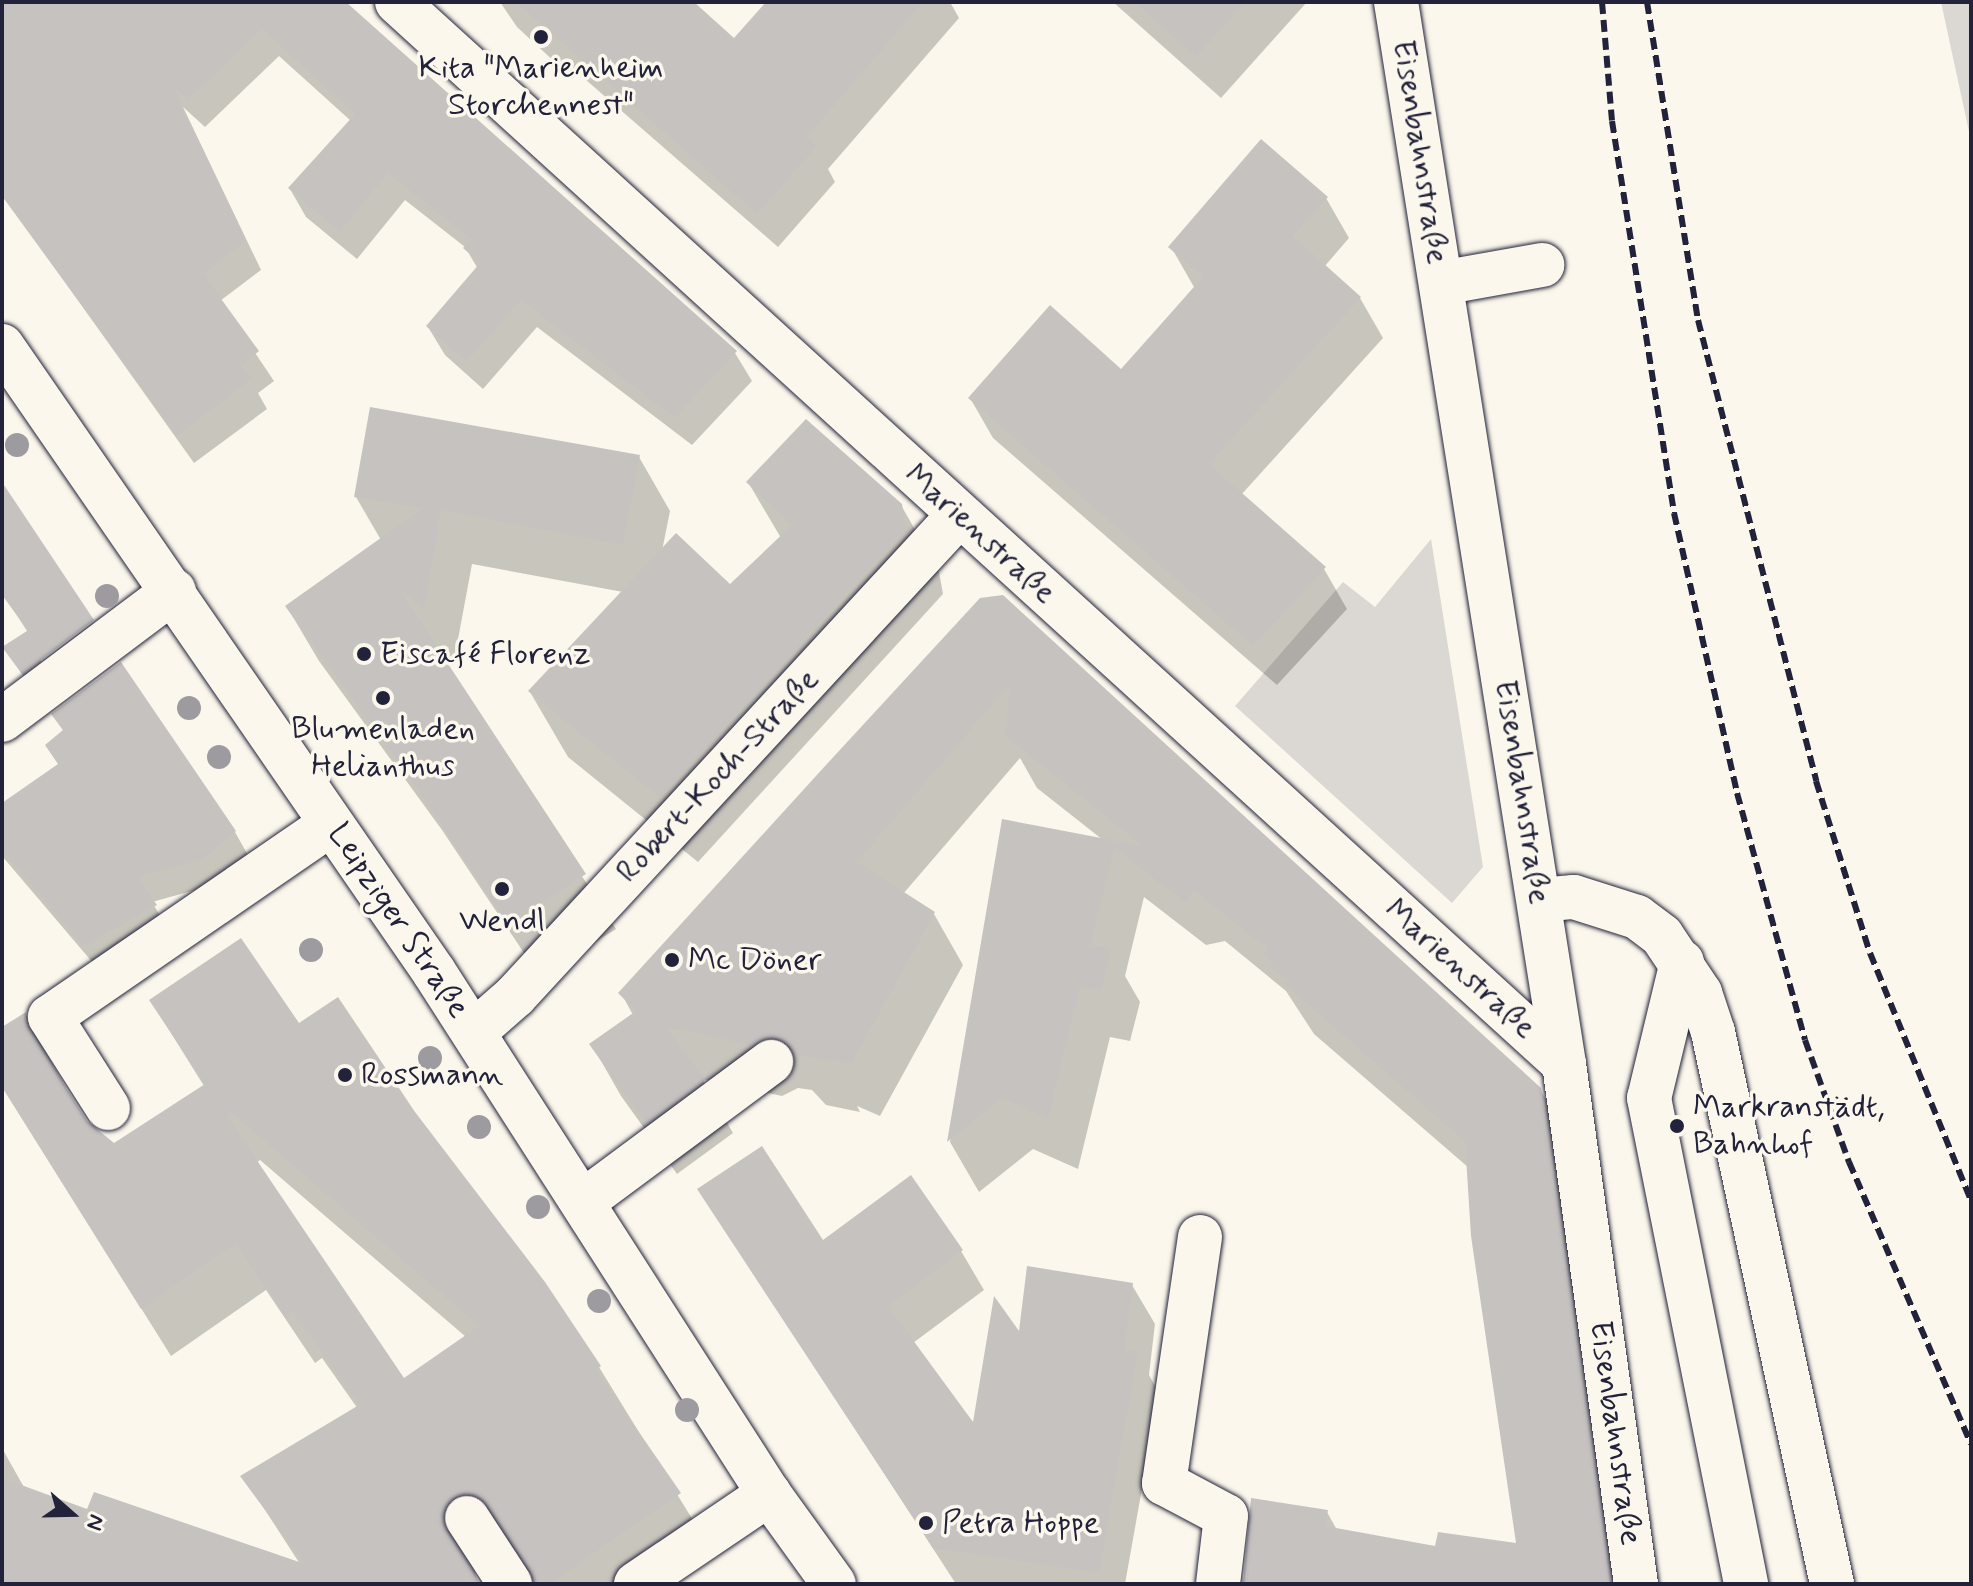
<!DOCTYPE html>
<meta charset="utf-8">
<style>
body{margin:0}
#map{position:relative;width:1973px;height:1586px;overflow:hidden;background:#fbf7ec;font-family:Mynerve,sans-serif}
div>[style]{position:absolute}
[style*='--x']{left:calc(var(--x)*1px);top:calc(var(--y)*1px);width:calc(var(--w)*1px);rotate:calc(var(--a)*1deg)}
.green>*{inset:0;background:#dbd8d3}
.shadow>*{inset:0;background:#0003}
.building>*{inset:0;background:#c6c2c0}
.roads{filter:drop-shadow(0 0 2px #22223b) drop-shadow(0 0 2px #22223b)}
.minor>*{height:44px;margin:-22px;padding:0 22px;transform-origin:22px;border-radius:22px;background:#fbf7ec}
.major>*{height:44px;margin:-22px;padding:0 22px;transform-origin:22px;border-radius:22px;background:#fbf7ec}
.rail>*{height:6px;margin-top:-3px;transform-origin:0;background:repeating-linear-gradient(90deg,#22223b 0 12px,transparent 0 18px)}
.trees>*{width:24px;height:24px;margin:-12px;border-radius:50%;background:#9d9ba0}
.dots>*{width:22px;height:22px;translate:-50% -50%;box-sizing:border-box;border:4px solid #fbf7ec;border-radius:50%}
span{translate:-50% -50%;white-space:nowrap;text-align:center;line-height:1.15;-webkit-text-stroke:7px #fbf7ec;paint-order:stroke}
.poi-label{font-size:32px;color:#22223b}
.left{translate:0 -50%;text-align:left}
.street-label{font-size:32px;color:#22223b}
.frame{position:absolute;inset:0;border:4px solid #22223b;pointer-events:none}
.north{position:absolute;left:32px;top:1474px;width:80px;height:80px;-webkit-text-stroke:6px #fbf7ec;paint-order:stroke;rotate:110deg;font-size:22px;font-weight:700;line-height:32px;text-align:center;color:#22223b}
.north::after{content:'';display:block;margin:auto;width:28px;height:36px;background:#22223b;clip-path:polygon(50% 0,100% 100%,50% 72%,0 100%)}
</style>
<div id="map">
<div class="green">
<i style="clip-path:polygon(1941px 2px,1971px 2px,1971px 141px)"></i>
<i style="clip-path:polygon(1431px 539px,1483px 867px,1452px 903px,1235px 706px,1343px 582px,1375px 607px)"></i>
</div>
<div class="shadow">
<i style="clip-path:polygon(2px 2px,340px 2px,735px 353px,752px 381px,692px 445px,537px 327px,483px 389px,445px 355px,428px 327px,478px 269px,465px 247px,405px 200px,357px 259px,306px 217px,290px 189px,351px 121px,279px 56px,205px 127px,183px 107px,261px 270px,220px 301px,274px 381px,258px 393px,267px 409px,194px 463px,2px 194px)"></i>
<i style="clip-path:polygon(500px 2px,649px 2px,734px 41px,768px 2px,950px 2px,959px 18px,828px 169px,835px 182px,778px 247px,563px 60px,558px 65px,517px 27px)"></i>
<i style="clip-path:polygon(1113px 2px,1307px 2px,1221px 98px)"></i>
<i style="clip-path:polygon(1326px 198px,1349px 238px,1324px 267px,1360px 298px,1383px 338px,1241px 495px,1324px 569px,1347px 609px,1277px 685px,993px 438px,970px 398px,1121px 371px,1194px 287px,1171px 247px)"></i>
<i style="clip-path:polygon(639px 457px,670px 511px,662px 551px,730px 587px,781px 538px,748px 482px,901px 505px,939px 572px,943px 594px,698px 862px,568px 757px,530px 692px,623px 592px,472px 564px,454px 661px,433px 645px,616px 929px,540px 977px,442px 830px,319px 661px,287px 607px,381px 540px,356px 497px)"></i>
<i style="clip-path:polygon(2px 488px,41px 662px,93px 623px,108px 649px,39px 700px,5px 648px,29px 632px,2px 595px)"></i>
<i style="clip-path:polygon(981px 600px,1540px 1089px,1570px 1142px,1632px 1584px,1243px 1584px,1253px 1501px,1327px 1512px,1337px 1530px,1436px 1548px,1519px 1546px,1469px 1168px,1314px 1034px,1286px 991px,1225px 941px,1206px 945px,1144px 897px,1125px 976px,1140px 1002px,1130px 1041px,1110px 1037px,1078px 1169px,1033px 1149px,979px 1192px,950px 1142px,1004px 821px,1103px 840px,1037px 788px,1020px 758px,903px 894px,934px 914px,963px 965px,880px 1116px,857px 1106px,860px 1112px,826px 1105px,812px 1090px,798px 1088px,782px 1096px,702px 1079px,733px 1133px,677px 1174px,621px 1096px,592px 1045px,633px 1015px,621px 993px)"></i>
<i style="clip-path:polygon(54px 715px,235px 832px,249px 857px,217px 884px,152px 902px,169px 931px,99px 970px,2px 856px,2px 806px,59px 765px,64px 732px)"></i>
<i style="clip-path:polygon(evenodd,151px 1001px,298px 1025px,413px 1114px,599px 1367px,707px 1543px,647px 1584px,534px 1584px,518px 1553px,496px 1541px,471px 1557px,478px 1584px,2px 1584px,2px 1448px,25px 1489px,88px 1512px,300px 1564px,243px 1476px,358px 1409px,322px 1358px,315px 1363px,266px 1290px,171px 1356px,2px 1086px,2px 1030px,26px 1015px,85px 1123px,114px 1145px,204px 1086px,151px 1001px,260px 1160px,466px 1337px,403px 1381px,256px 1163px,260px 1160px)"></i>
<i style="clip-path:polygon(700px 1190px,823px 1243px,961px 1251px,984px 1290px,913px 1343px,974px 1427px,1020px 1336px,1132px 1285px,1155px 1324px,1149px 1375px,1159px 1393px,1125px 1584px,956px 1584px)"></i>
</div>
<div class="building">
<i style="clip-path:polygon(2px 2px,346px 2px,737px 351px,675px 418px,521px 300px,466px 362px,426px 326px,480px 263px,463px 248px,471px 239px,388px 173px,340px 232px,288px 188px,355px 114px,262px 29px,188px 100px,172px 85px,246px 241px,203px 274px,259px 351px,241px 365px,252px 379px,177px 436px,2px 196px)"></i>
<i style="clip-path:polygon(516px 2px,694px 2px,734px 38px,766px 2px,923px 2px,807px 137px,817px 146px,757px 214px)"></i>
<i style="clip-path:polygon(1134px 2px,1245px 2px,1196px 57px)"></i>
<i style="clip-path:polygon(1261px 139px,1328px 197px,1293px 236px,1361px 297px,1209px 464px,1326px 567px,1253px 646px,968px 398px,1050px 305px,1121px 369px,1203px 277px,1168px 247px)"></i>
<i style="clip-path:polygon(370px 407px,640px 455px,623px 545px,441px 510px,424px 609px,399px 589px,586px 874px,508px 924px,408px 775px,285px 606px,423px 508px,354px 497px)"></i>
<i style="clip-path:polygon(806px 419px,902px 504px,906px 527px,659px 797px,528px 691px,676px 533px,730px 584px,792px 525px,746px 482px)"></i>
<i style="clip-path:polygon(2px 482px,94px 620px,22px 674px,2px 647px,27px 631px,2px 592px)"></i>
<i style="clip-path:polygon(1003px 595px,1541px 1088px,1611px 1584px,1243px 1584px,1251px 1498px,1328px 1510px,1325px 1526px,1435px 1546px,1438px 1532px,1516px 1543px,1471px 1236px,1465px 1141px,1282px 982px,1293px 984px,1270px 967px,1273px 963px,1263px 953px,1267px 949px,1194px 890px,1185px 902px,1114px 848px,1091px 945px,1111px 949px,1101px 990px,1080px 987px,1048px 1119px,1003px 1098px,947px 1142px,1002px 819px,1143px 846px,1005px 736px,1010px 684px,857px 862px,935px 912px,850px 1066px,830px 1057px,834px 1062px,794px 1054px,780px 1039px,767px 1037px,752px 1045px,667px 1027px,705px 1080px,646px 1124px,589px 1044px,636px 1011px,618px 993px,826px 765px,980px 598px)"></i>
<i style="clip-path:polygon(121px 662px,236px 831px,203px 859px,137px 877px,157px 905px,83px 946px,2px 850px,2px 803px,58px 764px,45px 745px,63px 730px,51px 714px)"></i>
<i style="clip-path:polygon(evenodd,241px 938px,299px 1023px,338px 997px,415px 1112px,545px 1282px,601px 1366px,596px 1370px,681px 1493px,549px 1584px,535px 1584px,488px 1504px,466px 1493px,453px 1498px,442px 1520px,480px 1584px,2px 1584px,2px 1478px,87px 1509px,94px 1492px,305px 1564px,240px 1476px,359px 1405px,292px 1311px,285px 1316px,236px 1243px,141px 1309px,2px 1087px,2px 1027px,26px 1012px,29px 1030px,87px 1121px,114px 1143px,205px 1084px,149px 1000px,241px 938px,231px 1112px,479px 1326px,404px 1378px,227px 1116px,231px 1112px)"></i>
<i style="clip-path:polygon(762px 1146px,823px 1240px,911px 1175px,963px 1250px,888px 1306px,973px 1422px,994px 1296px,1019px 1331px,1027px 1266px,1133px 1283px,1125px 1350px,1138px 1352px,1099px 1573px,933px 1548px,697px 1189px)"></i>
</div>
<div class="roads">
<div class="minor">
<i style="--x:397;--y:2;--w:1578;--a:42.3"></i>
<i style="--x:1396;--y:2;--w:1075;--a:81.01"></i>
<i style="--x:1564;--y:1064;--w:525;--a:82.12"></i>
<i style="--x:1441;--y:283;--w:103;--a:-10.1"></i>
<i style="--x:2;--y:720;--w:215;--a:-36.9"></i>
<i style="--x:1539;--y:900;--w:35;--a:-5"></i>
<i style="--x:1574;--y:897;--w:66;--a:17.6"></i>
<i style="--x:1637;--y:917;--w:31;--a:37"></i>
<i style="--x:1662;--y:936;--w:69;--a:56.3"></i>
<i style="--x:1700;--y:993;--w:41;--a:71.6"></i>
<i style="--x:1713;--y:1032;--w:565;--a:77.83"></i>
<i style="--x:1682;--y:962;--w:140;--a:103.6"></i>
<i style="--x:1649;--y:1098;--w:496;--a:78.7"></i>
<i style="--x:474;--y:1032;--w:55;--a:-41.3"></i>
<i style="--x:515;--y:996;--w:655;--a:-47.29"></i>
<i style="--x:108;--y:1108;--w:108;--a:-122.5"></i>
<i style="--x:50;--y:1017;--w:341;--a:-34.5"></i>
<i style="--x:585;--y:1200;--w:232;--a:-36.6"></i>
<i style="--x:1200;--y:1237;--w:249;--a:98.3"></i>
<i style="--x:1164;--y:1483;--w:70;--a:28"></i>
<i style="--x:1226;--y:1516;--w:68;--a:96.7"></i>
<i style="--x:467;--y:1518;--w:79;--a:56.9"></i>
<i style="--x:636;--y:1584;--w:161;--a:-34.1"></i>
</div>
<div class="major">
<i style="--x:2;--y:346;--w:761;--a:55.39"></i>
<i style="--x:434;--y:972;--w:620;--a:57.31"></i>
<i style="--x:769;--y:1494;--w:111;--a:54.2"></i>
</div>
</div>
<div class="rail">
<i style="--x:1602;--y:2;--w:119;--a:85.2"></i>
<i style="--x:1612;--y:121;--w:397;--a:81"></i>
<i style="--x:1674;--y:513;--w:287;--a:77.3"></i>
<i style="--x:1737;--y:793;--w:256;--a:74.6"></i>
<i style="--x:1805;--y:1040;--w:130;--a:70.2"></i>
<i style="--x:1849;--y:1162;--w:307;--a:66.6"></i>
<i style="--x:1647;--y:2;--w:322;--a:80.9"></i>
<i style="--x:1698;--y:320;--w:476;--a:75.6"></i>
<i style="--x:1816;--y:781;--w:180;--a:72.6"></i>
<i style="--x:1870;--y:953;--w:267;--a:67.8"></i>
</div>
<div class="trees">
<i style="left:17px;top:445px"></i>
<i style="left:107px;top:596px"></i>
<i style="left:189px;top:708px"></i>
<i style="left:219px;top:757px"></i>
<i style="left:311px;top:950px"></i>
<i style="left:430px;top:1058px"></i>
<i style="left:479px;top:1127px"></i>
<i style="left:538px;top:1207px"></i>
<i style="left:599px;top:1301px"></i>
<i style="left:687px;top:1410px"></i>
</div>
<div class="dots">
<i style="left:541px;top:37px;background:#22223b"></i>
<i style="left:364px;top:654px;background:#22223b"></i>
<i style="left:383px;top:698px;background:#22223b"></i>
<i style="left:502px;top:889px;background:#22223b"></i>
<i style="left:672px;top:960px;background:#22223b"></i>
<i style="left:345px;top:1075px;background:#22223b"></i>
<i style="left:1677px;top:1126px;background:#22223b"></i>
<i style="left:926px;top:1523px;background:#22223b"></i>
</div>
<div class="poi-label">
<span style="left:541px;top:87px">Kita "Marienheim<br>Storchennest"</span>
<span class="left" style="left:380px;top:654px">Eiscafé Florenz</span>
<span style="left:383px;top:748px">Blumenladen<br>Helianthus</span>
<span style="left:502px;top:921px">Wendl</span>
<span class="left" style="left:688px;top:960px">Mc Döner</span>
<span class="left" style="left:361px;top:1075px">Rossmann</span>
<span class="left" style="left:1693px;top:1126px">Markranstädt,<br>Bahnhof</span>
<span class="left" style="left:942px;top:1523px">Petra Hoppe</span>
</div>
<div class="street-label">
<span style="left:1420px;top:152px;rotate:81deg">Eisenbahnstraße</span>
<span style="left:980px;top:534px;rotate:42deg">Marienstraße</span>
<span style="left:718px;top:776px;rotate:-47deg">Robert-Koch-Straße</span>
<span style="left:1522px;top:792px;rotate:81deg">Eisenbahnstraße</span>
<span style="left:398px;top:921px;rotate:56deg">Leipziger Straße</span>
<span style="left:1460px;top:969px;rotate:42deg">Marienstraße</span>
<span style="left:1615px;top:1433px;rotate:82deg">Eisenbahnstraße</span>
</div>
<div class="frame"></div>
<div class="north">N</div>
</div>
